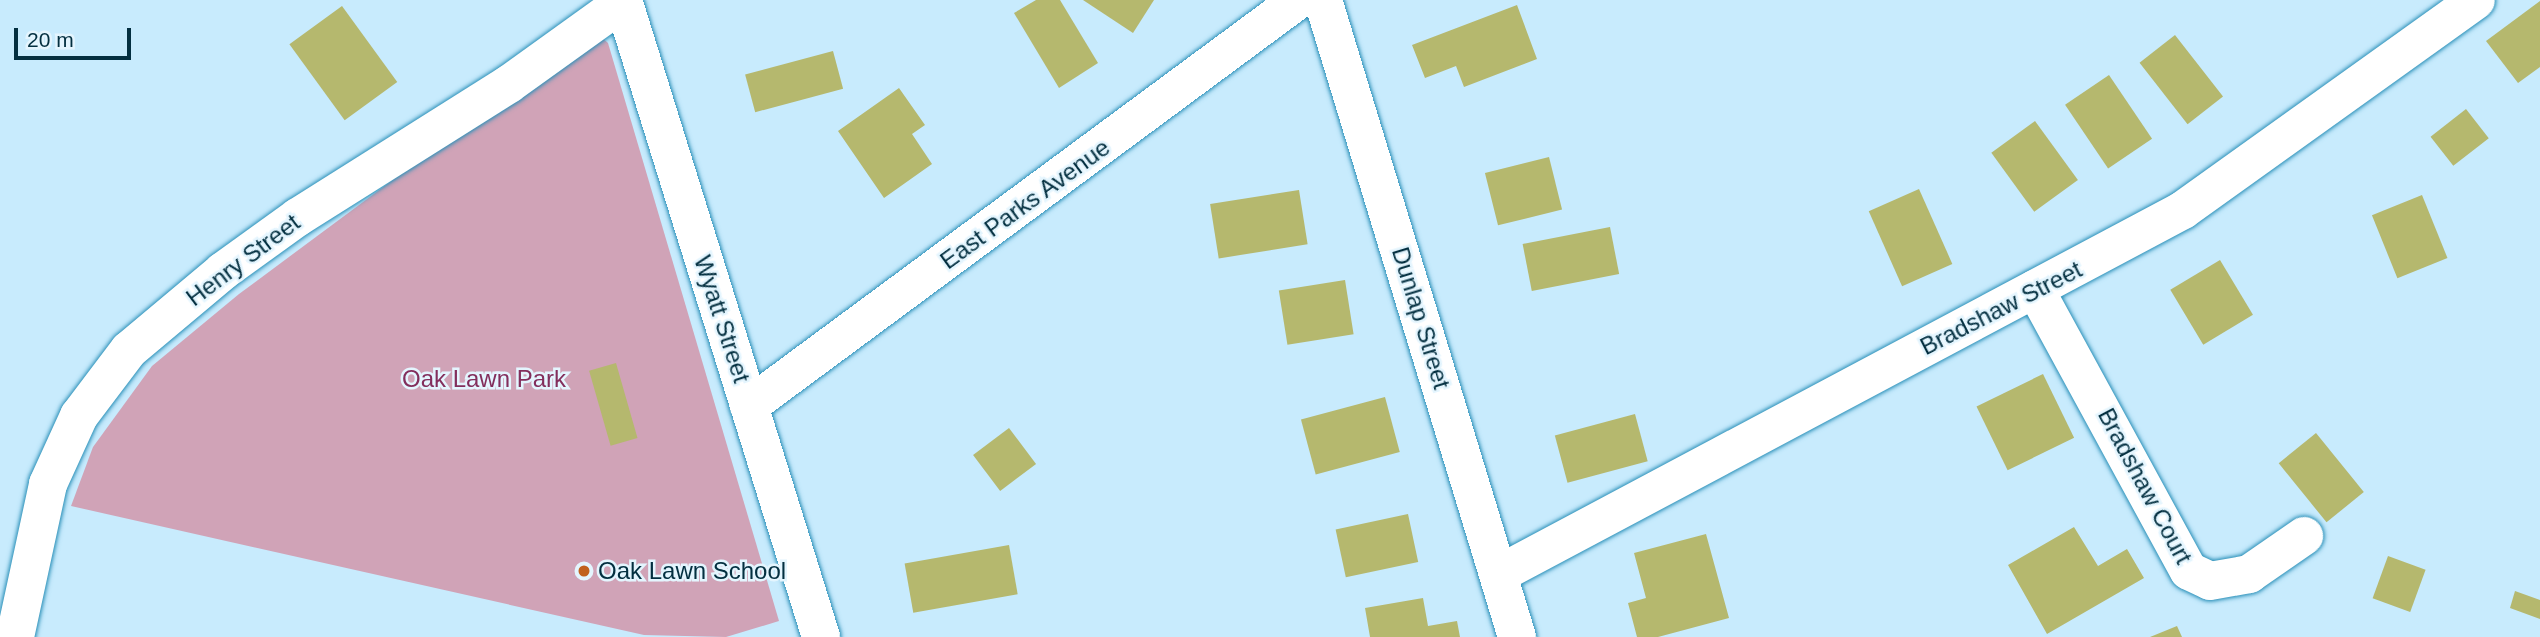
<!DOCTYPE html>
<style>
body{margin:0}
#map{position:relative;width:2540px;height:637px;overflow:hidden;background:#c8ebfd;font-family:Helvetica,sans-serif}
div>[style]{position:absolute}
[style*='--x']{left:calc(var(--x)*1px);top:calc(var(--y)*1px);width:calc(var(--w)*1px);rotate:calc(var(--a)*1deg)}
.green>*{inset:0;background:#d0a3b7}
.building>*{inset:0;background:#b5b86e;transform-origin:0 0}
.roads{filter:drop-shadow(0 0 2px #298fb8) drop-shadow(0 0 2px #298fb8)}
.minor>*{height:38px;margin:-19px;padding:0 19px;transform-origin:19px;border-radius:19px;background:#fff}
.dots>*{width:19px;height:19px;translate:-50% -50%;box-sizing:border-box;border:4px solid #e4f5fe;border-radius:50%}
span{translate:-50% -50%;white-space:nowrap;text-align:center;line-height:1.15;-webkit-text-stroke:5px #e4f5fe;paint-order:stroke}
.street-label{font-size:24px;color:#032f40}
.park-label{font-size:24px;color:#832e5c}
.poi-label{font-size:24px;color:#032f40}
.left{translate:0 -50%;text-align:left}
.scale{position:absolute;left:14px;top:28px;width:117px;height:32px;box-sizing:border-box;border:4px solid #032f40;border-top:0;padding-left:9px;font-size:21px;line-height:24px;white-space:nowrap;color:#032f40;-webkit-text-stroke:5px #e4f5fe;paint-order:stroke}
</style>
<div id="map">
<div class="green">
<i style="clip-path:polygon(600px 36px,608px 43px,779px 621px,726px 637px,644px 635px,71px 506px,93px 447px,152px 366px,239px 294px,583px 39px)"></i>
</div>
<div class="building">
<i style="clip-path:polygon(1036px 0,1060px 0,1098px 63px,1059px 88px,1014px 13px)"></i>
<i style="clip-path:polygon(1083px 0,1154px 0,1133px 33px)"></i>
<i style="clip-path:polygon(2540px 1px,2540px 67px,2518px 83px,2486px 41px)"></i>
<i style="clip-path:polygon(1517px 5px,1537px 59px,1464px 87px,1456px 66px,1425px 78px,1412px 45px)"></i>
<i style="left:342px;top:6px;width:94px;height:65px;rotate:54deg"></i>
<i style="left:2175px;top:35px;width:78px;height:45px;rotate:52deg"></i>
<i style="left:833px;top:51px;width:39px;height:91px;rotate:75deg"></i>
<i style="left:2109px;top:75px;width:77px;height:53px;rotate:56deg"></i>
<i style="clip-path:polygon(899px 88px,925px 125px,912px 134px,932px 164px,884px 198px,838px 131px)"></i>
<i style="left:2466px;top:109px;width:37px;height:45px;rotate:52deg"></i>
<i style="left:2035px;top:121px;width:73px;height:54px;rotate:54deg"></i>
<i style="left:1549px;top:157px;width:54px;height:66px;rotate:76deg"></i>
<i style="left:1919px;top:189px;width:82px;height:55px;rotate:66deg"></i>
<i style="left:1299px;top:190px;width:55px;height:90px;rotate:81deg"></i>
<i style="left:2422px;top:195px;width:68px;height:54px;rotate:68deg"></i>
<i style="left:1610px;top:227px;width:48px;height:89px;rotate:79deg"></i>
<i style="left:2220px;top:260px;width:64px;height:58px;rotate:59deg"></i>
<i style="left:1345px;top:280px;width:55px;height:67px;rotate:81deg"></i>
<i style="left:616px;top:363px;width:78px;height:28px;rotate:74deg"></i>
<i style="left:2043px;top:374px;width:71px;height:74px;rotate:64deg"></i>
<i style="left:1385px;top:397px;width:57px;height:87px;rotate:75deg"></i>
<i style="left:1635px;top:414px;width:49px;height:83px;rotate:75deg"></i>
<i style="left:1009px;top:428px;width:45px;height:45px;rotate:53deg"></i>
<i style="left:2316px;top:433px;width:76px;height:48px;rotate:51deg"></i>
<i style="left:1408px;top:514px;width:49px;height:74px;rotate:78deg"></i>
<i style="clip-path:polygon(2074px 527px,2098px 566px,2127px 549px,2144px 578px,2047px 634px,2008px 565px)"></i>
<i style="clip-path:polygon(1706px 534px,1729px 618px,1658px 637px,1637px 637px,1628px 603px,1646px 598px,1634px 553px)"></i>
<i style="left:1009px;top:545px;width:50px;height:106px;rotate:80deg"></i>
<i style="left:2388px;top:556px;width:40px;height:45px;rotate:20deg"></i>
<i style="clip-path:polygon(2515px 591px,2540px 600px,2540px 619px,2510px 608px)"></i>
<i style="clip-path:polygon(1423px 598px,1428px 626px,1457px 621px,1460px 637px,1370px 637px,1365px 608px)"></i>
<i style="clip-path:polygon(2177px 626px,2182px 637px,2150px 637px)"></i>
</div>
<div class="roads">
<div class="minor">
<i style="--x:623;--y:0;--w:667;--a:72.73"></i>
<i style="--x:1323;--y:0;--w:666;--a:73.06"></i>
<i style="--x:2035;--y:289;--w:321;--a:61.4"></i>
<i style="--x:2189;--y:571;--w:23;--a:25"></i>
<i style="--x:2210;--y:581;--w:40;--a:-10"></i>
<i style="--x:2249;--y:574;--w:67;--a:-34.6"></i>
<i style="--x:749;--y:406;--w:683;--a:-36.48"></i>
<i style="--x:1499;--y:574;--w:775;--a:-28.02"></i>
<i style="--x:2183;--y:210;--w:360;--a:-35.6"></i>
<i style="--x:15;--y:637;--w:157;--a:-77.8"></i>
<i style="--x:48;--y:484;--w:75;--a:-65.5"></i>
<i style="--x:79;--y:416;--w:83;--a:-52.9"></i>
<i style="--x:129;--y:350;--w:123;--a:-40"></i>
<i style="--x:223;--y:271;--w:92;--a:-35.8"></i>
<i style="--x:298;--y:217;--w:249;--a:-32.2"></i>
<i style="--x:509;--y:84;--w:140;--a:-35.7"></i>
</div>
</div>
<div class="dots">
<i style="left:584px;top:571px;background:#c1611d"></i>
</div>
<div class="street-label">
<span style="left:1025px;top:204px;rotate:-36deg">East Parks Avenue</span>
<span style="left:243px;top:260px;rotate:-37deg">Henry Street</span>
<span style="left:2001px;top:308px;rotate:-27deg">Bradshaw Street</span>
<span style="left:1421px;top:318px;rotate:73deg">Dunlap Street</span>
<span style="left:722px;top:319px;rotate:72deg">Wyatt Street</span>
<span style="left:2145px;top:486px;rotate:62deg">Bradshaw Court</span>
</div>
<div class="park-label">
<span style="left:484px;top:379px">Oak Lawn Park</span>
</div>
<div class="poi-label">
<span class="left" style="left:598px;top:571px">Oak Lawn School</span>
</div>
<div class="scale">20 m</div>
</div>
